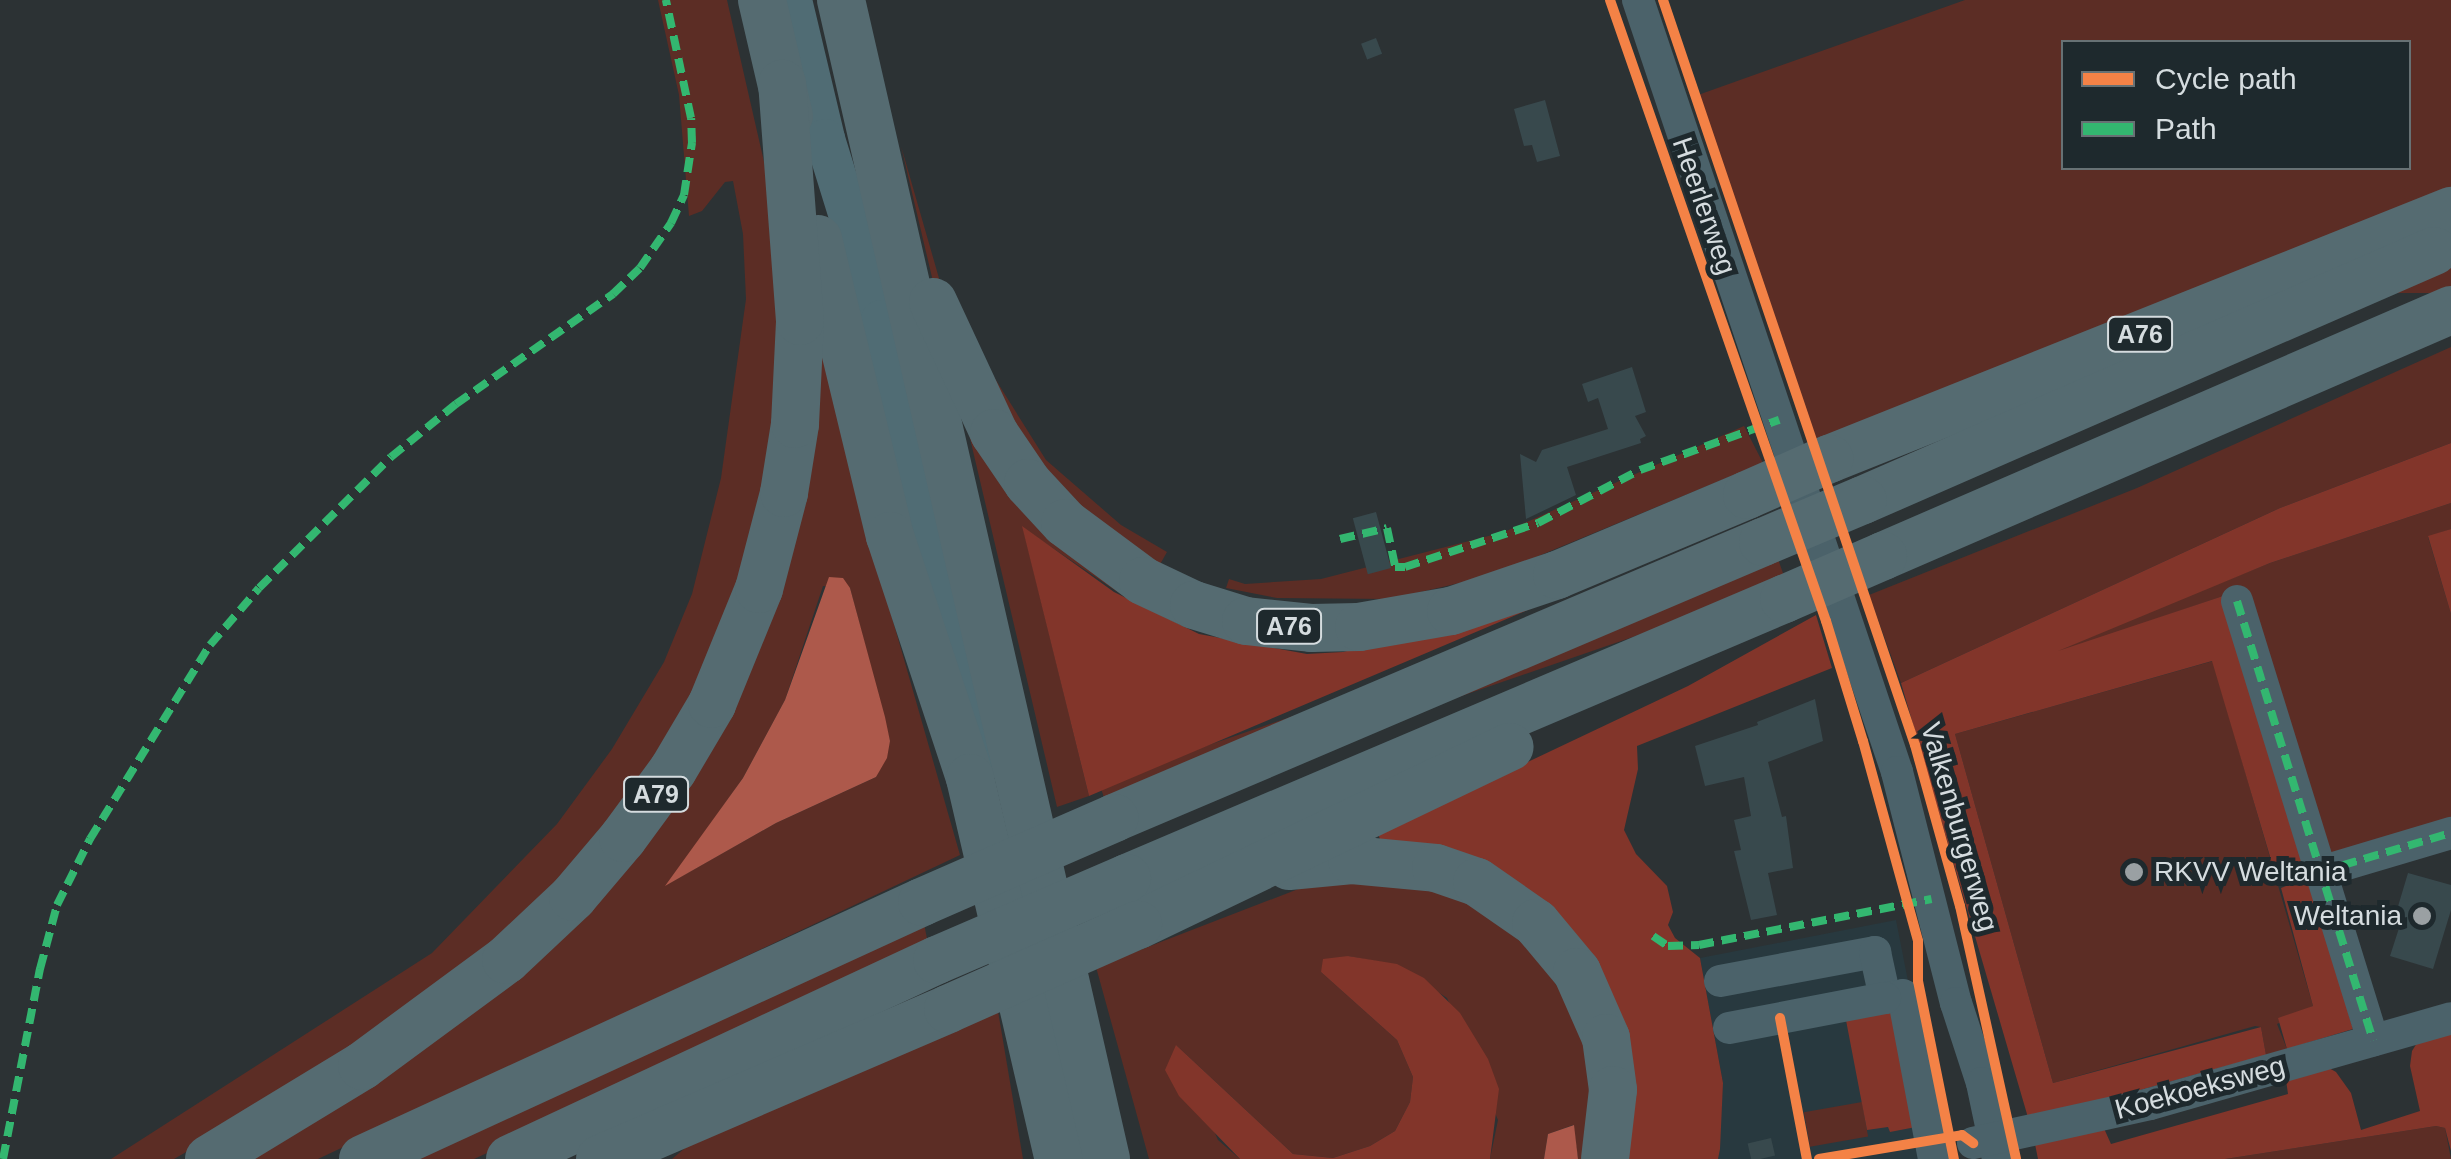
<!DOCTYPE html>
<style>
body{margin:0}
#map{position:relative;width:2451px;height:1159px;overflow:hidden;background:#2c3234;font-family:Arial,sans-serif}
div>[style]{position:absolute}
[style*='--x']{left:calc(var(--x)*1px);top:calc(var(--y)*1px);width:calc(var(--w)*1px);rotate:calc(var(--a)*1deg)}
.built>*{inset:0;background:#28393f}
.green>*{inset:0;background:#5c2d25;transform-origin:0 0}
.forest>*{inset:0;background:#82352a}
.water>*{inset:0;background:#ad594b}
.building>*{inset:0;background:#38494d;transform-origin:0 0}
.minor>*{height:32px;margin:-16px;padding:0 16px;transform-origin:16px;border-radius:16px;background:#4b626a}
.major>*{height:40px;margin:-20px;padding:0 20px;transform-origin:20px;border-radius:20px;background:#506c74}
.highway>*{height:48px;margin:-24px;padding:0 24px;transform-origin:24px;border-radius:24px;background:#556b71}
.highway-bridge>*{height:48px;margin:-24px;padding:0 24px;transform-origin:24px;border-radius:24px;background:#556b71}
.quiet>*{height:8px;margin-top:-4px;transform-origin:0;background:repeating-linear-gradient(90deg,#33b770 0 15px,transparent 0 23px)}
.cycleway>*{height:10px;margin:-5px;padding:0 5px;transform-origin:5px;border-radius:5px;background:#f48246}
.dots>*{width:28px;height:28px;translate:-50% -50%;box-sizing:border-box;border:5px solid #1e292d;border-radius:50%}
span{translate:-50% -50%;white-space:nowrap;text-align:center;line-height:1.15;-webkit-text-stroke:10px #1e292d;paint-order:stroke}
.shield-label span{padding:2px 8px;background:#1e292d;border:2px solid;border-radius:8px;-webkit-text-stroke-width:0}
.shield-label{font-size:25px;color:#d5dcdf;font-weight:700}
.street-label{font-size:28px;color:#d5dcdf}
.poi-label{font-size:28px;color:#d5dcdf}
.left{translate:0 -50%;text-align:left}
.right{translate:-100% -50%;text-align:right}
.legend{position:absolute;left:2061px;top:40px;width:350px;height:130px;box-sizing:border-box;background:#1e292d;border:2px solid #677174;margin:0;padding:12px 18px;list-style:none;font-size:30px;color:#d5dcdf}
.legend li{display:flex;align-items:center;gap:20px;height:50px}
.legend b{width:50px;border:2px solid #677174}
</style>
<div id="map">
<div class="built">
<i style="clip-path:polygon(1896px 920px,1943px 1159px,1718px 1159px,1723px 1083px,1700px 958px)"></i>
</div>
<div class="green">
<i style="clip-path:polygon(658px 0,727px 0,773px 201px,784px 277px,770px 492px,696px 707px,556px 895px,303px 1085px,174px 1159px,111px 1159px,432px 953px,557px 824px,612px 749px,664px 662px,692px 594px,721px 478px,746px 299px,743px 234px,733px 181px,725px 182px,702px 211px,689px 216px,679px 95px)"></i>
<i style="clip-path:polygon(evenodd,1965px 0,2451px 0,2451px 189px,1817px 450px,1698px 95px,1965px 0,2064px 42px,2408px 42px,2408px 168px,2064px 168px,2064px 42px)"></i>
<i style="clip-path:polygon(901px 146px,945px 299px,1046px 460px,1121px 525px,1167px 552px,1137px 605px,1023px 528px,1089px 796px,1057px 807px)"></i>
<i style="left:2451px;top:256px;width:37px;height:632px;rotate:90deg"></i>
<i style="clip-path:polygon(evenodd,811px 285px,857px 495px,960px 855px,318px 1159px,224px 1159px,370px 1073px,714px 730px,811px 285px,823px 586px,850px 588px,890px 741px,876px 777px,776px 823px,668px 884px,743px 778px,785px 700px,823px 586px)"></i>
<i style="clip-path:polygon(2451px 347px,2451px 443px,2280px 508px,1901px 683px,1869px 595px,2137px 488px)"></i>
<i style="clip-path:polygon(1744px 426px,1763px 463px,1490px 576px,1390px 599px,1277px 598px,1226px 588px,1229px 579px,1245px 584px,1321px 579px,1504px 532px)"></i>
<i style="clip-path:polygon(2451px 503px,2451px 529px,2428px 537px,2451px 614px,2451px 822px,2321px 858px,2229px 594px,2056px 653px,2063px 646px,2270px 563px)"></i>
<i style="left:1775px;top:550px;width:36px;height:715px;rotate:71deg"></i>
<i style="clip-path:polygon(2213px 661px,2313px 1006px,2277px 1024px,2287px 1049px,2266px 1055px,2261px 1027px,2255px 1026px,2053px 1083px,1955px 734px)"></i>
<i style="clip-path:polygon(1341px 878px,1429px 882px,1513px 922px,1576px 1013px,1591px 1079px,1585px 1159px,1578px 1159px,1573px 1125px,1548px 1134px,1544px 1159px,1490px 1159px,1498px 1120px,1447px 998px,1397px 965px,1348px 956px,1321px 972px,1397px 1040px,1413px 1077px,1410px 1102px,1395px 1131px,1370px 1146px,1333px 1158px,1293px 1154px,1176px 1045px,1218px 1140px,1240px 1159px,1149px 1159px,1096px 967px,1306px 886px)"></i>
<i style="clip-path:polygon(923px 918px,929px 949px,474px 1159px,390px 1159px)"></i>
<i style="clip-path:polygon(998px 1011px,1023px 1159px,672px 1159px,691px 1143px)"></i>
<i style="left:1862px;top:1102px;width:35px;height:59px;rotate:80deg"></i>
<i style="clip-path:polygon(2436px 1126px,2445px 1128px,2451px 1159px,2225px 1159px)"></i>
</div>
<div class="forest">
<i style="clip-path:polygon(2451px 443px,2451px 503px,2270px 563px,2058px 651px,2229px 594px,2304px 861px,2274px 870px,2212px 661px,1955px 734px,2053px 1083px,2261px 1027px,2266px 1055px,2029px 1121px,1901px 683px,2280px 508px)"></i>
<i style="clip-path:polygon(1022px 526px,1114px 592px,1199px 634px,1307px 654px,1343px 652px,1556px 598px,1089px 796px)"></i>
<i style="clip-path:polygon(2451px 529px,2451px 614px,2428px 536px)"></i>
<i style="clip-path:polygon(1816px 615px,1832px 668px,1637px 746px,1638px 769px,1624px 830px,1636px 854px,1667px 886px,1673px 912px,1668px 925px,1675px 938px,1700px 958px,1723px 1083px,1720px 1149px,1718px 1159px,1621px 1159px,1586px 961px,1382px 846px,1378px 833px,1688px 686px)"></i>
<i style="clip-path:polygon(2301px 880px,2311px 882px,2353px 1029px,2287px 1049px,2278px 1018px,2313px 1006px,2281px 888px)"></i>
<i style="clip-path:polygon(1348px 956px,1397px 964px,1424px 978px,1460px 1013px,1488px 1059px,1499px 1089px,1490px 1159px,1240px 1159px,1179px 1096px,1165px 1070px,1176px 1045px,1293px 1154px,1333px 1158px,1370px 1146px,1395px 1131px,1410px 1102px,1413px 1077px,1397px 1040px,1321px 972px,1323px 959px)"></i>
<i style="clip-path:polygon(1897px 1005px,1921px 1126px,1890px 1132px,1888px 1127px,1867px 1130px,1845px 1015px)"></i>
<i style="clip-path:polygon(2451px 1028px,2451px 1151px,2445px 1128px,2436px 1126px,2225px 1159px,2038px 1159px,2035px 1144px,2102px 1124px,2111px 1144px,2288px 1094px,2285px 1073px,2329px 1068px,2336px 1072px,2351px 1093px,2361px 1130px,2420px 1111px,2410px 1066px,2412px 1051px,2417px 1043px)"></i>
</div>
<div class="water">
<i style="clip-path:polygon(829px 577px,843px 578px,850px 588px,885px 717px,890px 741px,887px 758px,876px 777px,776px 823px,665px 886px,743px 778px,785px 700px)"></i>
<i style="clip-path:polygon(1574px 1125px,1578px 1159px,1544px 1159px,1548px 1134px)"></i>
</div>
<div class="building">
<i style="left:1376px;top:38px;width:17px;height:16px;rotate:69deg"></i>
<i style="clip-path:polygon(1545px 100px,1560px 156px,1537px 162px,1532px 145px,1524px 146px,1514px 109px)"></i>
<i style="clip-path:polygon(1632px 367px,1646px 412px,1635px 416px,1646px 436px,1640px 439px,1641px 443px,1567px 467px,1576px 495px,1526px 519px,1520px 454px,1536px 462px,1542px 450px,1608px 429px,1598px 398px,1588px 402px,1582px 384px)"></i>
<i style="left:1376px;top:512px;width:58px;height:24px;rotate:75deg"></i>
<i style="clip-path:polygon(1815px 699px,1823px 741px,1768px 762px,1782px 817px,1786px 816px,1793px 868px,1768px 873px,1777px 915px,1751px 920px,1734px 851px,1741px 850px,1734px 820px,1751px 816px,1744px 777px,1705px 786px,1695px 746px,1758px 725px,1757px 722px)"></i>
<i style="clip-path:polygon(2408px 873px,2451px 885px,2451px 910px,2433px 969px,2390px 956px,2400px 925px,2393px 923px)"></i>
<i style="left:1771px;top:1138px;width:18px;height:24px;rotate:77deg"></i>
</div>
<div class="minor">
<i style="--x:1638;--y:0;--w:814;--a:71.45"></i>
<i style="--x:1897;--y:772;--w:238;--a:75.7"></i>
<i style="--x:1956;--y:1003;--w:84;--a:72"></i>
<i style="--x:1982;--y:1083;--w:78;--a:78.1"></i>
<i style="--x:2237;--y:601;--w:460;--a:72.8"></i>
<i style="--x:2320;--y:872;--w:137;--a:-16.6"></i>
<i style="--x:1720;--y:981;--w:158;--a:-10.6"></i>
<i style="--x:1875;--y:952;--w:47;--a:77.7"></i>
<i style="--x:1885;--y:998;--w:18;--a:-9"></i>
<i style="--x:1903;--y:995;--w:167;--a:79.3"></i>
<i style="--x:1729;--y:1028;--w:159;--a:-10.9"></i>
<i style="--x:1973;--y:1143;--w:181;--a:-12.4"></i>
<i style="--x:2150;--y:1104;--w:313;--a:-15.9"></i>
</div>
<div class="major">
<i style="--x:792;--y:0;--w:143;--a:76.6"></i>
<i style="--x:825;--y:139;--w:189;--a:72.8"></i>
<i style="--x:881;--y:320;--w:453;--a:76.9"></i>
</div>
<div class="highway">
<i style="--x:762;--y:0;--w:119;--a:76.9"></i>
<i style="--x:841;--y:0;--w:1189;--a:77.12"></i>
<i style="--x:818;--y:239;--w:306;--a:76.4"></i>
<i style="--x:890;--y:536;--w:255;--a:71.7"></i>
<i style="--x:970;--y:778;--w:391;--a:76.9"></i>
<i style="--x:933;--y:302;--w:145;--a:65"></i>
<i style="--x:994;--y:433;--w:60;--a:55.8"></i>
<i style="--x:1028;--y:483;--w:54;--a:47.2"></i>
<i style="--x:1065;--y:523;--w:97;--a:36.6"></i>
<i style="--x:1143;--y:581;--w:56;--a:25.2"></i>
<i style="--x:1194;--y:605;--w:54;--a:17.1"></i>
<i style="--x:1246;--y:621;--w:65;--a:6.1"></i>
<i style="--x:1311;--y:628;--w:48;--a:-1.2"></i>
<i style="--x:1359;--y:627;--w:93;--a:-9.9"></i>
<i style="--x:1451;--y:611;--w:112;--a:-18.8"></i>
<i style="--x:1557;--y:575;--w:206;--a:-22.8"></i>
<i style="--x:1829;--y:459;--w:670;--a:-21.74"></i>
<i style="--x:1863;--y:500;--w:623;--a:-23.56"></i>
<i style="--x:1883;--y:556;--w:619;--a:-23.42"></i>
<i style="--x:1114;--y:818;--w:705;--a:-23.04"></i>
<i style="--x:1289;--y:866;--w:63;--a:-5.4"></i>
<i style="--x:1352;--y:860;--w:84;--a:5.4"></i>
<i style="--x:1436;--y:868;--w:43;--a:18.9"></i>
<i style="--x:1477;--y:882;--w:72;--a:34.8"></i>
<i style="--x:1536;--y:923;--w:64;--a:50.1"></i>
<i style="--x:1577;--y:972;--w:72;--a:66.3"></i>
<i style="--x:1606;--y:1038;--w:52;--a:82.3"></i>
<i style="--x:1613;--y:1090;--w:69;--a:96.6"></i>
<i style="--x:1127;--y:878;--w:714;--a:-23.01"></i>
<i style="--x:1138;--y:925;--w:412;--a:-25.6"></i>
<i style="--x:209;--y:1159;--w:179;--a:-31.3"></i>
<i style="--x:362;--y:1066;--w:179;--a:-36.4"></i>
<i style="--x:506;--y:960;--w:92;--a:-43.2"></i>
<i style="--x:573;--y:897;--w:77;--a:-49.7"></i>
<i style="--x:623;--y:838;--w:84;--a:-53.7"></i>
<i style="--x:673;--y:770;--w:77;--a:-59.4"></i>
<i style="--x:712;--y:704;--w:124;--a:-67.8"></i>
<i style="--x:759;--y:589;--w:99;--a:-75.4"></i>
<i style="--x:784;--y:493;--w:70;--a:-80.9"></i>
<i style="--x:795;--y:424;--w:103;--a:-87.2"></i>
<i style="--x:800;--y:321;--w:238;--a:-94.3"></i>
<i style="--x:363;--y:1159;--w:615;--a:-24.69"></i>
<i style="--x:510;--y:1159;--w:471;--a:-25"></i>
<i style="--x:600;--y:1159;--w:379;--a:-23.3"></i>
</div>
<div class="highway-bridge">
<i style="--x:1747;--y:495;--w:90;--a:-23.7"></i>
<i style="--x:1763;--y:542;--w:108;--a:-22.8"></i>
<i style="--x:1784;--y:599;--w:108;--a:-23.5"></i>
<i style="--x:922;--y:902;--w:210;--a:-23.6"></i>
<i style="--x:937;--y:960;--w:207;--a:-23.3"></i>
<i style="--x:948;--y:1009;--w:208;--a:-23.9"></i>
</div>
<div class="quiet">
<i style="--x:1340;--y:539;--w:48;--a:-13.2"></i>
<i style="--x:1387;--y:528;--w:40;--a:78"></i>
<i style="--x:1395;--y:567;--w:10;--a:0"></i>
<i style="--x:1405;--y:567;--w:140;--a:-18.3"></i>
<i style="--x:1538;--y:523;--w:115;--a:-27.5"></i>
<i style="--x:1640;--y:470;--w:148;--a:-19.8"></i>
<i style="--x:2237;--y:601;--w:460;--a:72.8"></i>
<i style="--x:2320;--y:872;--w:137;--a:-16.6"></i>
<i style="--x:1653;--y:936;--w:18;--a:34"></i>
<i style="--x:1668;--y:946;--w:31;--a:-2"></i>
<i style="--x:1699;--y:945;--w:237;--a:-11.2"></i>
<i style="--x:3;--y:1159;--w:194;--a:-79"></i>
<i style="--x:40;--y:969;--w:66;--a:-75.1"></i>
<i style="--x:57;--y:905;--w:74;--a:-63.4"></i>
<i style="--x:90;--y:839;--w:228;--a:-58.3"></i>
<i style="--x:210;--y:645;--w:75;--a:-49.3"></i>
<i style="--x:259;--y:588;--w:186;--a:-44.8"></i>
<i style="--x:391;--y:457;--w:84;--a:-39.2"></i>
<i style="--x:456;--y:404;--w:192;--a:-35"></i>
<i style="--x:613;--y:294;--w:37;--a:-44"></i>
<i style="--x:640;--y:268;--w:55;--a:-55.4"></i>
<i style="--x:671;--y:223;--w:31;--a:-65"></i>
<i style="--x:684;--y:195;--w:53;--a:-81.3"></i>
<i style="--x:692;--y:143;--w:25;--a:-92"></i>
<i style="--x:691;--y:118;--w:121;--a:-102"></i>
</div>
<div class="cycleway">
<i style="--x:1610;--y:0;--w:657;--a:70.82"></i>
<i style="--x:1826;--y:621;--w:126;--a:72.9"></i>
<i style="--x:1863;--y:741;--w:207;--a:74.6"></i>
<i style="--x:1918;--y:941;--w:40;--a:90"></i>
<i style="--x:1918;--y:981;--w:182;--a:78.6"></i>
<i style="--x:1663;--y:0;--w:786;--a:71.31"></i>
<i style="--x:1915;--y:745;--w:167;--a:74.4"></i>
<i style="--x:1960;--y:906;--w:259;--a:77.5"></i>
<i style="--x:1780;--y:1018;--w:144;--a:79.2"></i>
<i style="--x:1819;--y:1159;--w:145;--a:-9.5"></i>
<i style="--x:1962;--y:1135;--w:14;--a:36"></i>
</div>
<div class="dots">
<i style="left:2134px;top:872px;background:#9aa0a3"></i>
<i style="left:2422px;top:916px;background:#9aa0a3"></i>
</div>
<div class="shield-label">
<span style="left:2140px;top:334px">A76</span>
<span style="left:1289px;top:626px">A76</span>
<span style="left:656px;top:794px">A79</span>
</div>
<div class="street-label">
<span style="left:1704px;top:206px;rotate:71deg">Heerlerweg</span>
<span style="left:1959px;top:827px;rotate:74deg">Valkenburgerweg</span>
<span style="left:2200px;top:1088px;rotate:-15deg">Koekoeksweg</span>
</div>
<div class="poi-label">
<span class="left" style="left:2154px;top:872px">RKVV Weltania</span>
<span class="right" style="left:2402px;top:916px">Weltania</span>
</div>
<ul class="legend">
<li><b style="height:12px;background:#f48246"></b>Cycle path</li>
<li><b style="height:12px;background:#33b770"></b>Path</li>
</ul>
</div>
